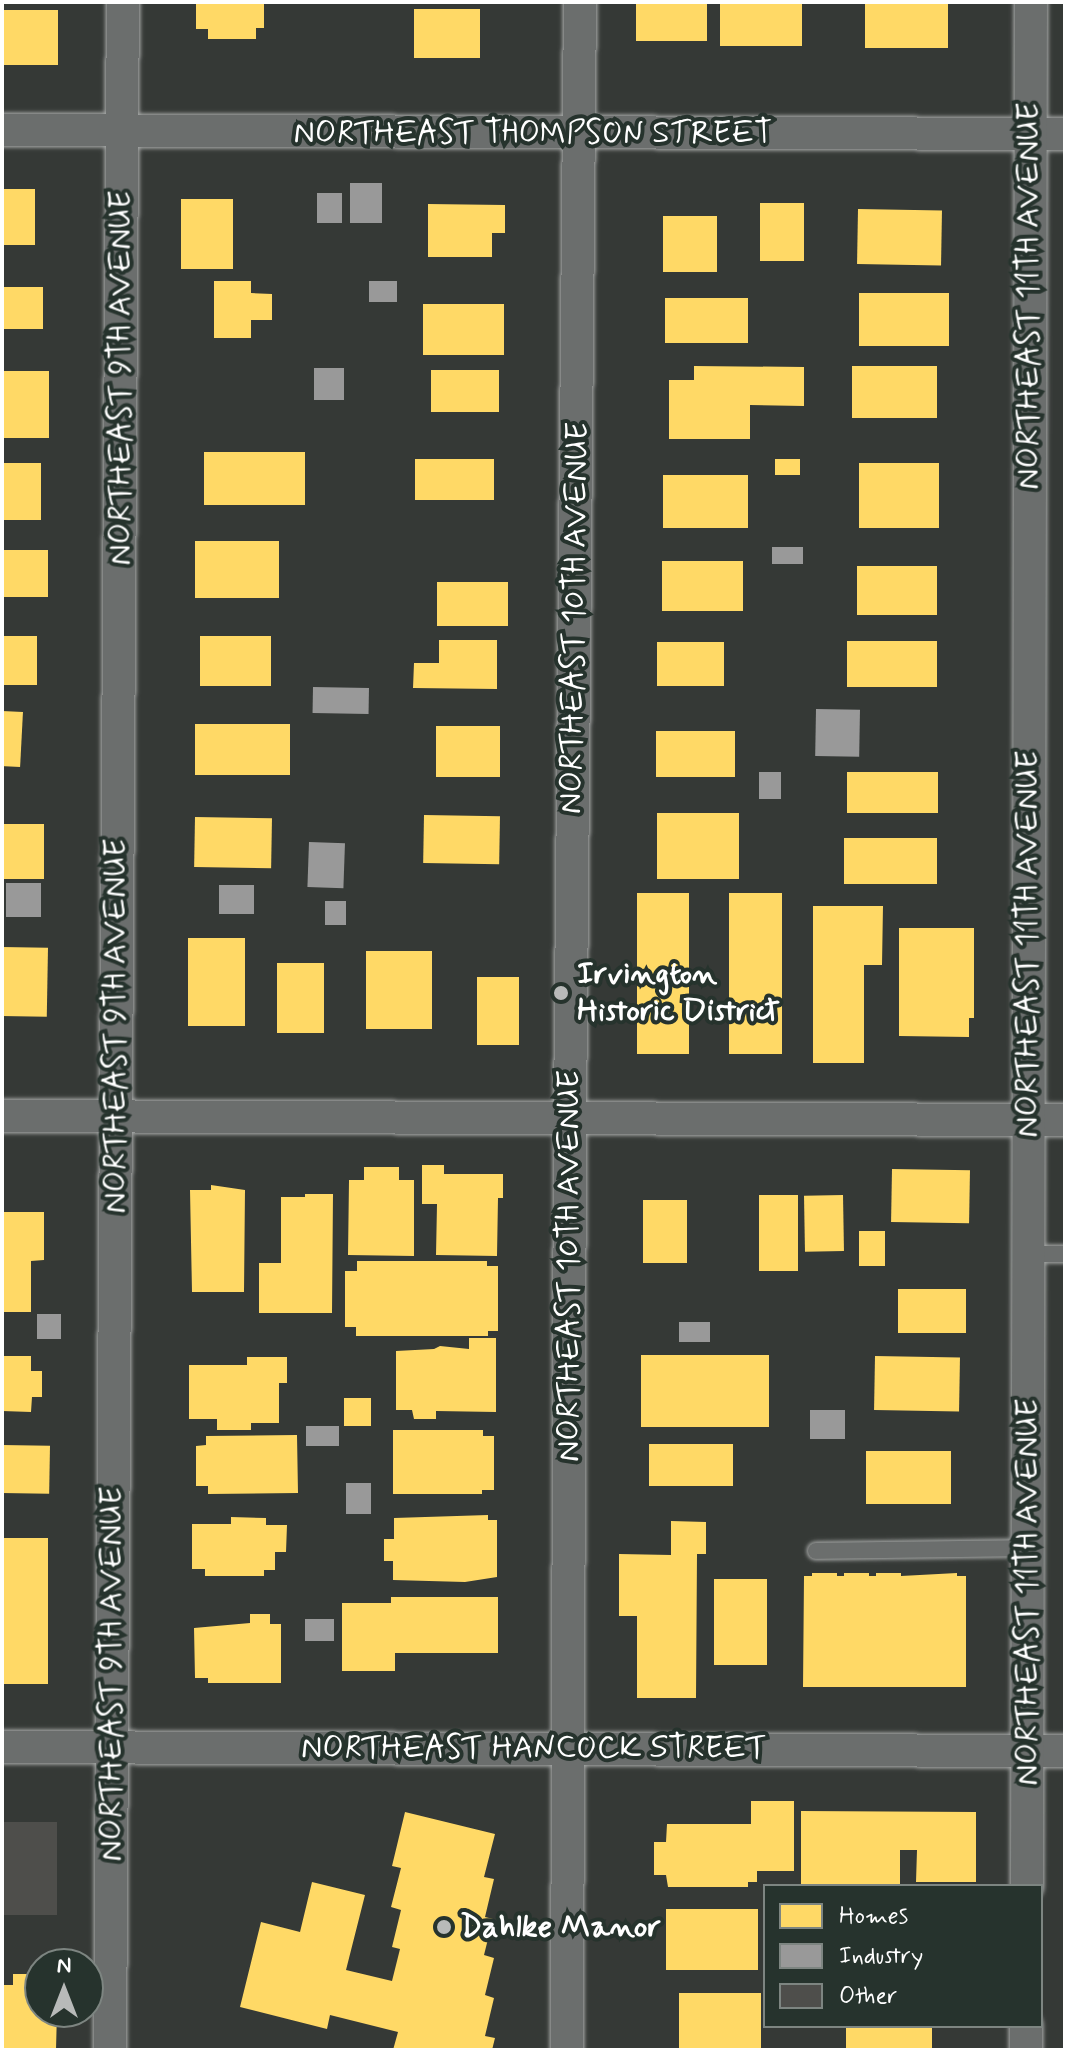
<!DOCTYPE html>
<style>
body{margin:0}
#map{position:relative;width:1067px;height:2052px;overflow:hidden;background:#353936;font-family:Mynerve,sans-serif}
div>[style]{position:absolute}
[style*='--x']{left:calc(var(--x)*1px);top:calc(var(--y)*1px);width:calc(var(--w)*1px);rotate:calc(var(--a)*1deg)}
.homes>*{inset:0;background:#ffd966;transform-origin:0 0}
.industry>*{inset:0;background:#999;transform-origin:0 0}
.building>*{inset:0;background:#4e4e4b;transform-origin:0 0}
.roads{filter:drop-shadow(0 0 2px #a4a6a5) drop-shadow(0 0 2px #a4a6a5)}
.lane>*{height:16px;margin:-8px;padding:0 8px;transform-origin:8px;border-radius:8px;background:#6b6e6d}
.street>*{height:32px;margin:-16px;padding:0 16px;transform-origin:16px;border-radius:16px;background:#6b6e6d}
.dots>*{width:22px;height:22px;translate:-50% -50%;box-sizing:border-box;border:4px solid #26332d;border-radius:50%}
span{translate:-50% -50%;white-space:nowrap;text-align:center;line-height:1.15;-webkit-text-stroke:8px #26332d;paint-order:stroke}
.street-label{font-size:32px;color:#fff}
.poi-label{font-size:32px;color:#fff;font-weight:700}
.left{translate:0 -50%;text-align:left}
.frame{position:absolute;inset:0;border:4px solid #fff;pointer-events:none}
.legend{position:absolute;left:763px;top:1884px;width:280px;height:144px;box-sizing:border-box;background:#26332d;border:2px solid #7d8581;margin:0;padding:10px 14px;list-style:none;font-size:24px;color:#fff}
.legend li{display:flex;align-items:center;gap:16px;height:40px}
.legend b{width:40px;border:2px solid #7d8581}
.north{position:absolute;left:24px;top:1948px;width:80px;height:80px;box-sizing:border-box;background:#26332d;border:2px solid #7d8581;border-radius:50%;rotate:0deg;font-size:22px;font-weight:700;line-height:32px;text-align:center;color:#fff}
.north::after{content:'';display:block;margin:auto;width:28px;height:36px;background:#b8bab9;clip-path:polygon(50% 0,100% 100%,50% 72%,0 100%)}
</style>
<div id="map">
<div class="homes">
<i style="clip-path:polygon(196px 2px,264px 2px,264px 28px,256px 28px,256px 39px,208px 39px,208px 29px,196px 29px)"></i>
<i style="left:636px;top:2px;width:71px;height:39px"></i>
<i style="left:720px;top:2px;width:82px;height:44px"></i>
<i style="left:865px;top:2px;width:83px;height:46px"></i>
<i style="left:414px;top:9px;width:66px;height:49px"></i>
<i style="left:2px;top:10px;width:56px;height:55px"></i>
<i style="left:2px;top:189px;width:33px;height:56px"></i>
<i style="left:181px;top:199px;width:52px;height:70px"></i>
<i style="left:760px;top:203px;width:44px;height:58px"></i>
<i style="clip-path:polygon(428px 204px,505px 205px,505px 233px,492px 233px,492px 257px,428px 257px)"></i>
<i style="left:858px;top:209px;width:84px;height:55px;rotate:1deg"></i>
<i style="left:663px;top:216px;width:54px;height:56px"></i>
<i style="clip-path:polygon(214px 281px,251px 281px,251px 293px,272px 294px,272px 320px,251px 320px,251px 338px,214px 338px)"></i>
<i style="left:2px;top:287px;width:41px;height:42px"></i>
<i style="left:859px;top:293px;width:90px;height:53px"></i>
<i style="left:665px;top:298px;width:83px;height:45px"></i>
<i style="left:423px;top:304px;width:81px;height:51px"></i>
<i style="clip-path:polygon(694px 366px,804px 367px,804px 406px,750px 405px,750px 439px,669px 439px,669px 380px,694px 380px)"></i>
<i style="left:852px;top:366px;width:85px;height:52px"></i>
<i style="left:431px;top:370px;width:68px;height:42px"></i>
<i style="left:2px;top:371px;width:47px;height:67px"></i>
<i style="left:204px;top:452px;width:101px;height:53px"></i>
<i style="left:415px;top:459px;width:79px;height:41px"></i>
<i style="left:775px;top:459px;width:25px;height:16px"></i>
<i style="left:2px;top:463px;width:39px;height:57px"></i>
<i style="left:859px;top:463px;width:80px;height:65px"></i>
<i style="left:663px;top:475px;width:85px;height:53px"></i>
<i style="left:195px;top:541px;width:84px;height:57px"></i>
<i style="left:2px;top:550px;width:46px;height:47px"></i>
<i style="left:662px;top:561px;width:81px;height:50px"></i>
<i style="left:857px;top:566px;width:80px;height:49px"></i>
<i style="left:437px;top:582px;width:71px;height:44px"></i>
<i style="left:2px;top:636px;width:35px;height:49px"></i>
<i style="left:200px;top:636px;width:71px;height:50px"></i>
<i style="clip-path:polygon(439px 640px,497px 640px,497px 689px,413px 688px,414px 663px,439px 663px)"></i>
<i style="left:847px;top:641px;width:90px;height:46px"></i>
<i style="left:657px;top:642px;width:67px;height:44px"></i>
<i style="left:2px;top:711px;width:21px;height:55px;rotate:3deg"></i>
<i style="left:195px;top:724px;width:95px;height:51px"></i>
<i style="left:436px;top:726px;width:64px;height:51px"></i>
<i style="left:656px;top:731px;width:79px;height:46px"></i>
<i style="left:847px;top:772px;width:91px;height:41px"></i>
<i style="left:657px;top:813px;width:82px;height:66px"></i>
<i style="left:424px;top:815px;width:76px;height:48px;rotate:1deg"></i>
<i style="left:195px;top:817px;width:77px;height:50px;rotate:1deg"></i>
<i style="left:2px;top:824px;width:42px;height:55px"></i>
<i style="left:844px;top:838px;width:93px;height:46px"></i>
<i style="left:637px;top:893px;width:52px;height:161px"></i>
<i style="left:729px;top:893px;width:53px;height:161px"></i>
<i style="clip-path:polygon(813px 906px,883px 906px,882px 965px,864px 965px,864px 1063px,813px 1063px)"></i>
<i style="clip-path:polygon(899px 928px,974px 928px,974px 1018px,969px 1018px,969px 1037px,899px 1036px)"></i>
<i style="left:188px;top:938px;width:57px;height:88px"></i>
<i style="left:2px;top:947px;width:46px;height:69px;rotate:1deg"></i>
<i style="left:366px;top:951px;width:66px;height:78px"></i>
<i style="left:277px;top:963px;width:47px;height:70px"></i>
<i style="left:477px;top:977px;width:42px;height:68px"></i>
<i style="clip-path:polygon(422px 1165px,444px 1165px,444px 1174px,503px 1174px,503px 1198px,498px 1198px,497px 1256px,436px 1255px,437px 1204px,422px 1204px)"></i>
<i style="clip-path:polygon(364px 1167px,399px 1167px,399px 1180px,414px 1180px,414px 1256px,348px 1255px,349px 1180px,364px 1180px)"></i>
<i style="left:892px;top:1169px;width:78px;height:53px;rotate:1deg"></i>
<i style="clip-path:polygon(211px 1185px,245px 1190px,244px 1292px,192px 1292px,190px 1190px,211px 1190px)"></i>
<i style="clip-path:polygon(305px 1194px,333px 1194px,332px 1313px,259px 1313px,259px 1263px,281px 1263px,281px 1197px,305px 1197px)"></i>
<i style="left:759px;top:1195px;width:39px;height:76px"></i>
<i style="left:843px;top:1195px;width:56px;height:39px;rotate:89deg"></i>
<i style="left:643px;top:1200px;width:44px;height:63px"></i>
<i style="clip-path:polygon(2px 1212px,44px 1212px,44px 1260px,31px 1261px,31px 1312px,2px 1312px)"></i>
<i style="left:859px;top:1231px;width:26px;height:35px"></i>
<i style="clip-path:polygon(357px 1261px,487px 1261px,487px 1266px,498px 1266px,498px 1331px,488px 1331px,488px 1336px,356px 1336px,356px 1327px,345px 1327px,345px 1271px,357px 1271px)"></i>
<i style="left:898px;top:1289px;width:68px;height:44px"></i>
<i style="clip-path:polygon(469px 1338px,496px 1338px,496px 1412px,436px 1411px,436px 1419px,414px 1419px,412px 1410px,396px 1410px,396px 1351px,434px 1349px,440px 1346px,469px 1349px)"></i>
<i style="left:641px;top:1355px;width:128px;height:72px"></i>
<i style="clip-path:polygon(2px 1356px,31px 1356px,31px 1371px,42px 1371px,42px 1397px,32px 1397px,31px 1412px,2px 1411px)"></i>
<i style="left:875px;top:1356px;width:85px;height:54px;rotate:1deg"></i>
<i style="clip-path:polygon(247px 1357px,287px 1357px,287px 1383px,279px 1383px,279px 1423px,251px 1423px,251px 1430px,217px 1430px,217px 1419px,189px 1419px,189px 1365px,247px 1365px)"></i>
<i style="left:344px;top:1398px;width:27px;height:28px"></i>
<i style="clip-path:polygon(393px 1430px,483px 1430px,483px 1436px,494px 1436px,494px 1490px,482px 1490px,482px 1494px,393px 1494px)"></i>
<i style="clip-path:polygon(297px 1435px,298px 1493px,208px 1494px,208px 1486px,196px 1486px,196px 1446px,206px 1445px,206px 1436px)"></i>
<i style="left:649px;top:1444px;width:84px;height:42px"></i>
<i style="left:2px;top:1445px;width:48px;height:48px;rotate:1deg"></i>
<i style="left:866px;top:1451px;width:85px;height:53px"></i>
<i style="clip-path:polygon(488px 1515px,488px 1520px,497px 1520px,497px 1577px,465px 1582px,393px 1580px,393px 1561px,384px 1561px,384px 1539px,394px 1539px,394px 1518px)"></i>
<i style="clip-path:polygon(231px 1517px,266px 1518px,266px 1525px,287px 1525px,286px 1552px,275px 1552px,275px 1570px,264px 1570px,264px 1576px,205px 1576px,205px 1569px,192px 1569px,192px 1524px,231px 1524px)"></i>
<i style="clip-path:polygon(671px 1521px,706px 1522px,706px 1554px,697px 1554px,696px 1698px,637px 1698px,637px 1616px,619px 1616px,619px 1554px,671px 1555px)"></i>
<i style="left:2px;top:1538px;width:46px;height:146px"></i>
<i style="clip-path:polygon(812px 1573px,837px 1573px,837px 1576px,844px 1576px,844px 1573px,869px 1573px,869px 1576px,876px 1576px,876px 1573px,901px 1573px,901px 1576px,957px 1573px,957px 1576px,966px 1576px,966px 1687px,803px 1687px,804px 1576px,812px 1576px)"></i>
<i style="left:714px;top:1579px;width:53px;height:86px"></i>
<i style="clip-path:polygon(391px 1597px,498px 1597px,498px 1653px,395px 1653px,395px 1671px,342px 1671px,342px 1603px,391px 1603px)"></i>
<i style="clip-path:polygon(250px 1614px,270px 1614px,270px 1624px,281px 1624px,281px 1683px,208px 1683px,208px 1678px,195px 1678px,194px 1628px,250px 1623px)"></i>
<i style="clip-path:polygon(751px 1801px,794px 1801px,794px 1871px,757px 1871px,757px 1882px,748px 1882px,748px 1887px,668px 1887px,666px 1875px,654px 1875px,654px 1842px,666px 1842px,667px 1824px,751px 1824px)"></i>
<i style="clip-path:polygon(801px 1811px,976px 1812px,976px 1882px,916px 1882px,917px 1850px,900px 1850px,900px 1886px,801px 1886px)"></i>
<i style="clip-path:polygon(405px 1812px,495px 1834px,484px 1877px,494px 1879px,485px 1917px,493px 1919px,484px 1955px,494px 1958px,485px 1995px,494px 1998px,485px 2036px,495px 2038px,492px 2050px,393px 2050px,398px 2032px,330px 2015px,327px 2029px,240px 2007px,261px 1922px,300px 1932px,312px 1882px,365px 1895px,346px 1970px,392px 1981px,400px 1949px,392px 1947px,401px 1910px,391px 1907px,401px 1868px,392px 1866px)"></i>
<i style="left:666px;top:1909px;width:92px;height:61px"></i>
<i style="clip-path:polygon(13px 1974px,40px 1974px,40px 2012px,57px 2012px,56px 2050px,2px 2050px,2px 1985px,13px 1985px)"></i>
<i style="left:679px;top:1993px;width:82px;height:57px"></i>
<i style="left:846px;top:2026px;width:86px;height:24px"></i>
</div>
<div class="industry">
<i style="left:350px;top:183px;width:32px;height:40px"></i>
<i style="left:317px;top:193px;width:25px;height:30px"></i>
<i style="left:369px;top:281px;width:28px;height:21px"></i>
<i style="left:314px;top:368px;width:30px;height:32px"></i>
<i style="left:772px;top:547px;width:31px;height:17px"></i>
<i style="left:313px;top:687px;width:56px;height:26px;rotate:1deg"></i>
<i style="left:816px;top:709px;width:44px;height:47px;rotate:1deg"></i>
<i style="left:759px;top:772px;width:22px;height:27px"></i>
<i style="left:309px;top:842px;width:36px;height:45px;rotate:2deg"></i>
<i style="left:6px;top:883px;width:35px;height:34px"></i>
<i style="left:219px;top:885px;width:35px;height:29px"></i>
<i style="left:325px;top:901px;width:21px;height:24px"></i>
<i style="left:37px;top:1314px;width:24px;height:25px"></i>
<i style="left:679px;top:1322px;width:31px;height:20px"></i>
<i style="left:810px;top:1410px;width:35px;height:29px"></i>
<i style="left:306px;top:1426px;width:33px;height:20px"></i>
<i style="left:346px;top:1483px;width:25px;height:31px"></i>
<i style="left:305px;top:1619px;width:29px;height:22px"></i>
</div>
<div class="building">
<i style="left:2px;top:1822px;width:55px;height:93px"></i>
</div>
<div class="roads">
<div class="lane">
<i style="--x:1028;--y:1254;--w:37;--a:0"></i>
<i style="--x:816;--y:1551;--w:212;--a:-0.8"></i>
</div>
<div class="street">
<i style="--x:2;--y:130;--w:1063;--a:0.22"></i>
<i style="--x:2;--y:1116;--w:1063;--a:0.22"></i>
<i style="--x:2;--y:1747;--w:1063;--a:0.22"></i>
<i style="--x:1027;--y:1886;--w:1884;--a:-89.88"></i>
<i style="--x:110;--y:2050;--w:2048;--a:-89.64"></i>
<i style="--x:567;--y:2050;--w:931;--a:-89.82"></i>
<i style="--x:570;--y:1119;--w:1117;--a:-89.49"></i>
<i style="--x:1026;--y:2050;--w:24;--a:-90"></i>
</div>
</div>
<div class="dots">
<i style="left:561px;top:993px;background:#b8bab9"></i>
<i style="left:444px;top:1927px;background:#b8bab9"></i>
</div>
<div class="street-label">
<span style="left:533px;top:133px">NORTHEAST THOMPSON STREET</span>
<span style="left:1029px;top:296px;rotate:-90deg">NORTHEAST 11TH AVENUE</span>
<span style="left:121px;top:378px;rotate:-90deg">NORTHEAST 9TH AVENUE</span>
<span style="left:575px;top:618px;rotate:-89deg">NORTHEAST 10TH AVENUE</span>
<span style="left:1028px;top:944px;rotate:-90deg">NORTHEAST 11TH AVENUE</span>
<span style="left:116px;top:1026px;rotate:-90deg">NORTHEAST 9TH AVENUE</span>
<span style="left:569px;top:1266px;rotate:-90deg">NORTHEAST 10TH AVENUE</span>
<span style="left:1028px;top:1592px;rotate:-90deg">NORTHEAST 11TH AVENUE</span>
<span style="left:112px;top:1674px;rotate:-90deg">NORTHEAST 9TH AVENUE</span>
<span style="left:534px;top:1748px">NORTHEAST HANCOCK STREET</span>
</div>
<div class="poi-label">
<span class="left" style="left:577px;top:993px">Irvington<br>Historic District</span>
<span class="left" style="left:460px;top:1927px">Dahlke Manor</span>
</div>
<div class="frame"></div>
<ul class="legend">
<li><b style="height:22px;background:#ffd966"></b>Homes</li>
<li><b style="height:22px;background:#999"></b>Industry</li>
<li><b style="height:22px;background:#4e4e4b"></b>Other</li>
</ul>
<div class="north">N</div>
</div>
